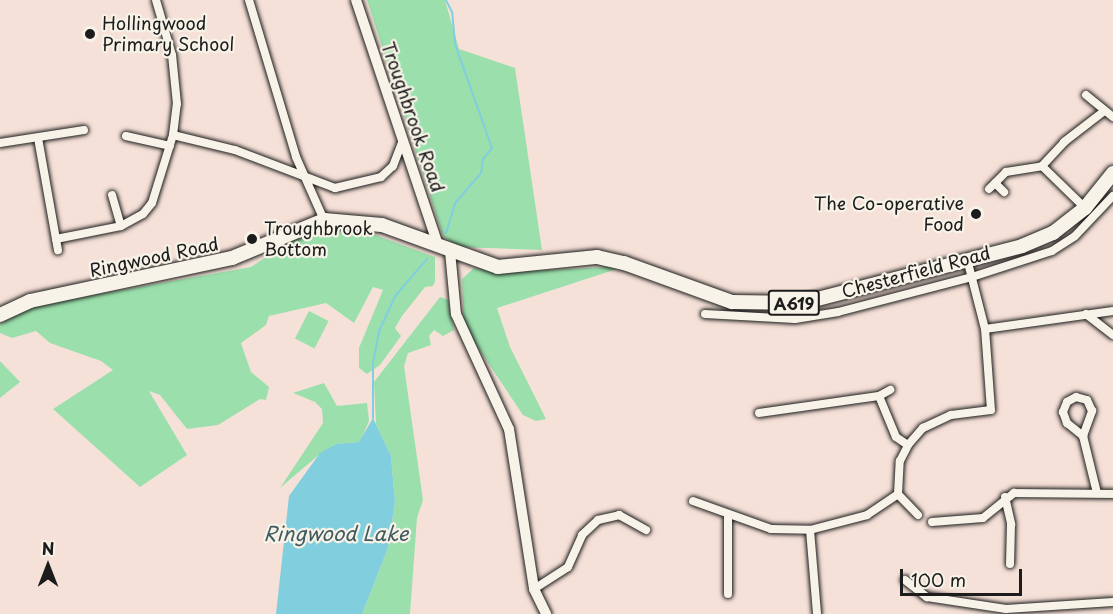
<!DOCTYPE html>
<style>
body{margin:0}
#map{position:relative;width:1113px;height:614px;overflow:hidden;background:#f6e1d8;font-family:"Playpen Sans",sans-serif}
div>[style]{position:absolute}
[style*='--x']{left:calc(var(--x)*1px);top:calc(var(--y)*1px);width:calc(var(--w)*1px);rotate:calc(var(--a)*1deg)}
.green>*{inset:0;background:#9be0ac;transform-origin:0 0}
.water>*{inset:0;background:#80cede}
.stream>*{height:2px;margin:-1px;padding:0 1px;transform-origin:1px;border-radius:1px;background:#80cede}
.roads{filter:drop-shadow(0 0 2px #1c1c1c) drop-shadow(0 0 2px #1c1c1c)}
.street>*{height:8px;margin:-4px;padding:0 4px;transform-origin:4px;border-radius:4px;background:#f7f3e8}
.secondary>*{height:10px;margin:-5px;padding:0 5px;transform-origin:5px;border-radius:5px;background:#f7f3e8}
.highway>*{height:14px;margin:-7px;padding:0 7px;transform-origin:7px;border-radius:7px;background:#f7f3e8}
.dots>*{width:16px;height:16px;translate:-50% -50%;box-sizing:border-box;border:3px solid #f7f3e8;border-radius:50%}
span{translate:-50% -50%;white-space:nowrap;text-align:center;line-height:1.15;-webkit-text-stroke:4.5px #f7f3e8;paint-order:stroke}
.shield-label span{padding:2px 4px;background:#f7f3e8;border:2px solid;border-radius:4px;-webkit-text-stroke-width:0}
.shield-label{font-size:16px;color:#1c1c1c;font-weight:700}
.poi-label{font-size:18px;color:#1c1c1c}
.left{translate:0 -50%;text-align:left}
.right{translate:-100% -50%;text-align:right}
.street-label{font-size:18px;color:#1c1c1c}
.water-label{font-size:20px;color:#3f5a60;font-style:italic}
.north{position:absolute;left:18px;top:536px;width:60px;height:60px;-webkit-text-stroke:4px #f7f3e8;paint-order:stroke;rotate:0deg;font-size:16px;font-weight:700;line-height:24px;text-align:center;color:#1c1c1c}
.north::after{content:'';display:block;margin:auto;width:21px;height:27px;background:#1c1c1c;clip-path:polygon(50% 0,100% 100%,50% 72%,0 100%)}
.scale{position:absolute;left:900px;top:569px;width:122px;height:27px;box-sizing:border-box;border:3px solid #1c1c1c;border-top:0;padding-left:8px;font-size:18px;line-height:21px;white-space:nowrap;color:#1c1c1c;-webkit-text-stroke:4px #f7f3e8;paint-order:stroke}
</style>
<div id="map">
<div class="green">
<i style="clip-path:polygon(367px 0,445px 0,459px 49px,515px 68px,542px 250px,458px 247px,443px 236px)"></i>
<i style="clip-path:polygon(324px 227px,370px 233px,435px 257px,435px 281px,433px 286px,425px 287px,402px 316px,395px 328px,401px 336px,380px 365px,367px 374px,359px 368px,359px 348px,383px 290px,373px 287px,354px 323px,326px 303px,269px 316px,266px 325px,241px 343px,251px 372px,269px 387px,266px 400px,260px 399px,218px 425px,187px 429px,160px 395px,149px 391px,187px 455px,140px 487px,53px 409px,113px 370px,101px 361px,50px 343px,36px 331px,12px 338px,0 333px,0 324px,32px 306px,251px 267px,291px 241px)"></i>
<i style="clip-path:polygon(626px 266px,497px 308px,510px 347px,546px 419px,536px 421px,523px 415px,464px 327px,462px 279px,474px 268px,510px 272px)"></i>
<i style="clip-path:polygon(440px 297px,448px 300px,454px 330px,443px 336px,434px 330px,429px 336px,431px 345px,408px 353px,404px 366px,423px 500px,417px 518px,410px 614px,362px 614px,388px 548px,395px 502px,391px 456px,376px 424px,374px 382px)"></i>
<i style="left:309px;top:311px;width:22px;height:31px;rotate:27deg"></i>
<i style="clip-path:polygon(0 361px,20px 382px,0 398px)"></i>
<i style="clip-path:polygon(324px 383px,337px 406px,367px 403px,369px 421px,360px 442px,336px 444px,321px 453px,280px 488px,323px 423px,322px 409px,315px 402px,293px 393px)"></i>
</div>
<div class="water">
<i style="clip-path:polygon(373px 418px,391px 456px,395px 502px,388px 548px,362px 614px,276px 614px,289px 496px,320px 453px,336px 444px,359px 442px)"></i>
</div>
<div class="stream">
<i style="--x:446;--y:233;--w:31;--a:-73"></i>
<i style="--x:455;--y:203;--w:40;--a:-49"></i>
<i style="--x:481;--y:173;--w:14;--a:-82"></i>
<i style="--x:483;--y:159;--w:14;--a:-51"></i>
<i style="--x:492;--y:148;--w:110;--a:-109.6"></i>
<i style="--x:455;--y:44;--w:32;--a:-95"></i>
<i style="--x:452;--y:12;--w:13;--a:-117"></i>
<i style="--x:373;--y:418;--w:55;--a:-90"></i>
<i style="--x:373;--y:363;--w:33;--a:-79"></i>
<i style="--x:379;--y:331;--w:40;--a:-65"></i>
<i style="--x:396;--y:295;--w:48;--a:-49.3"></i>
</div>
<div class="roads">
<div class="street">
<i style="--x:249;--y:0;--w:164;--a:73.3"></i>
<i style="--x:296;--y:157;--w:69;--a:66"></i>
<i style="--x:1086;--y:95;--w:35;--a:39"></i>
<i style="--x:173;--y:135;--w:64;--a:13.6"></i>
<i style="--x:235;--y:150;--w:107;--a:20.8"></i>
<i style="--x:335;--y:188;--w:47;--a:-13.4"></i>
<i style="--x:381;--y:177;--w:16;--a:-43"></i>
<i style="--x:393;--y:166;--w:25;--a:-69"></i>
<i style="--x:126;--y:136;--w:45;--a:12.8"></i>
<i style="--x:38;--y:138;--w:114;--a:79.9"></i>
<i style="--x:0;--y:143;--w:85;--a:-8.8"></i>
<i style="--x:1042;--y:166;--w:33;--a:-47"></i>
<i style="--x:1064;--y:142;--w:49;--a:-37.6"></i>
<i style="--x:1042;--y:166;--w:60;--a:44.3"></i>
<i style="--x:995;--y:183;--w:13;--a:45"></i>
<i style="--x:989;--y:189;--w:24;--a:-45"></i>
<i style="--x:1006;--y:172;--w:36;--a:-9"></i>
<i style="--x:112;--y:195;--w:32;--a:74"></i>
<i style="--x:56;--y:239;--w:66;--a:-11.3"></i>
<i style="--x:121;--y:226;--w:25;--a:-29"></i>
<i style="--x:143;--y:214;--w:14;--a:-51"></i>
<i style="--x:152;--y:203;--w:71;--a:-72.8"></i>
<i style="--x:173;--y:135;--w:31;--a:-83"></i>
<i style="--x:177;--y:104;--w:49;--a:-95.8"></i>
<i style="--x:172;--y:55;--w:57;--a:-106.2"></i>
<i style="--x:705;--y:314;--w:90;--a:3.2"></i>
<i style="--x:795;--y:319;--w:44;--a:-9.2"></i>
<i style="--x:838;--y:312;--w:138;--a:-14.6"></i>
<i style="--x:972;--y:277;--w:84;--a:-18"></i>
<i style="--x:1052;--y:251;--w:27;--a:-33"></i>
<i style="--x:1075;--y:236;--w:55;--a:-46.5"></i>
<i style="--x:1086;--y:314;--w:34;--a:38"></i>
<i style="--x:985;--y:329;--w:129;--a:-8"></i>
<i style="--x:879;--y:396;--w:13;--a:-29"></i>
<i style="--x:759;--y:413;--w:121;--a:-8.1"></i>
<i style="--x:879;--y:396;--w:44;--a:67.5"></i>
<i style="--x:896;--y:437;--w:14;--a:34"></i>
<i style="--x:1083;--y:436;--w:27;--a:-70"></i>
<i style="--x:1092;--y:411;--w:12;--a:-114"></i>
<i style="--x:1087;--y:400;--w:11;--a:-165"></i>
<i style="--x:1076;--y:397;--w:10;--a:151"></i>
<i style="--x:1067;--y:402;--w:11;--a:112"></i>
<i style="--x:1063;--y:412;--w:12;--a:70"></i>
<i style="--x:1067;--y:423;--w:21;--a:39"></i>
<i style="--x:1083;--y:436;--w:59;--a:76.2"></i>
<i style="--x:1005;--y:497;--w:28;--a:77"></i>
<i style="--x:1011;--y:524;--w:40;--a:91.4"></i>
<i style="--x:693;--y:501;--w:83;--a:19.7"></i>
<i style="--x:771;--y:529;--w:39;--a:1"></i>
<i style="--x:810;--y:530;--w:59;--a:-14.7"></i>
<i style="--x:867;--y:515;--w:37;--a:-34"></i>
<i style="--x:918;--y:515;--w:29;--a:-134"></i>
<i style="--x:898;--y:494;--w:33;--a:-87"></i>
<i style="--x:900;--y:461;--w:18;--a:-63"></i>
<i style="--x:908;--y:445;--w:23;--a:-49"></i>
<i style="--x:923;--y:428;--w:31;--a:-25"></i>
<i style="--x:951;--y:415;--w:40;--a:-7.1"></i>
<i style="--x:991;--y:410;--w:81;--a:-94.2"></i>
<i style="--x:985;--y:329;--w:72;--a:-104.4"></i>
<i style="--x:932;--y:522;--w:51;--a:-4.5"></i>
<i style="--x:983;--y:518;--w:40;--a:-39"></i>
<i style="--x:1014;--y:493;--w:99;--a:0.6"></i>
<i style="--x:810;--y:530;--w:84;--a:85.2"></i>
<i style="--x:905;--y:580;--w:28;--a:38"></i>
<i style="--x:927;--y:597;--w:80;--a:8.6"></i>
<i style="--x:1006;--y:609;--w:107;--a:-3.7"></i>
<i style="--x:534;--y:589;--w:40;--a:-32.9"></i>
<i style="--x:568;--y:567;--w:35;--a:-66"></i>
<i style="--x:582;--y:535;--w:22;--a:-43"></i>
<i style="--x:598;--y:520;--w:22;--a:-13"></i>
<i style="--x:619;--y:515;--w:31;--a:29"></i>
<i style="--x:728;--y:594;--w:77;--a:-90"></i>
</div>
<div class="secondary">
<i style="--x:356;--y:0;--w:258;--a:71.5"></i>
<i style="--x:450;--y:251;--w:63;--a:84.6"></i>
<i style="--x:456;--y:314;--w:127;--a:65.3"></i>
<i style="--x:509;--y:429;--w:162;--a:81.1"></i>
<i style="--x:534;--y:589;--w:28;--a:64"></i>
</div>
<div class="highway">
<i style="--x:0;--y:315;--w:33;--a:-25"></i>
<i style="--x:30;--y:301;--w:207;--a:-12"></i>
<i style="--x:232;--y:258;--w:100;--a:-22.4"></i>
<i style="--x:324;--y:220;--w:58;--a:4.9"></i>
<i style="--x:382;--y:225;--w:123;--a:19.9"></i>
<i style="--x:498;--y:267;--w:100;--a:-5.8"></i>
<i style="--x:597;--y:257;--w:28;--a:13"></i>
<i style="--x:624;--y:263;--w:115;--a:19.9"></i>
<i style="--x:732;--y:302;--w:70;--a:0.8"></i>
<i style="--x:802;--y:303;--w:227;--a:-14.5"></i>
<i style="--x:1022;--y:246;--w:34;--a:-23"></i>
<i style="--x:1053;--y:233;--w:41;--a:-38"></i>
<i style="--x:1085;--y:208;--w:45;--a:-51.3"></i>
</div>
</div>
<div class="dots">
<i style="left:90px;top:34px;background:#1c1c1c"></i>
<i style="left:976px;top:214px;background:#1c1c1c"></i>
<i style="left:252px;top:239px;background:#1c1c1c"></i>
</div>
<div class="shield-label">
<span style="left:794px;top:303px">A619</span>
</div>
<div class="poi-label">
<span class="left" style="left:102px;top:34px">Hollingwood<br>Primary School</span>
<span class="right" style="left:964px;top:214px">The Co-operative<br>Food</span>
<span class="left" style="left:264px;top:239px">Troughbrook<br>Bottom</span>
</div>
<div class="street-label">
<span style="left:413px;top:117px;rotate:71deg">Troughbrook Road</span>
<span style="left:154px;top:257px;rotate:-12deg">Ringwood Road</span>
<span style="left:916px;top:272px;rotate:-15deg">Chesterfield Road</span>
</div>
<div class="water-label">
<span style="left:336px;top:533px">Ringwood Lake</span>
</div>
<div class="north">N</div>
<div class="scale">100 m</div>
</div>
